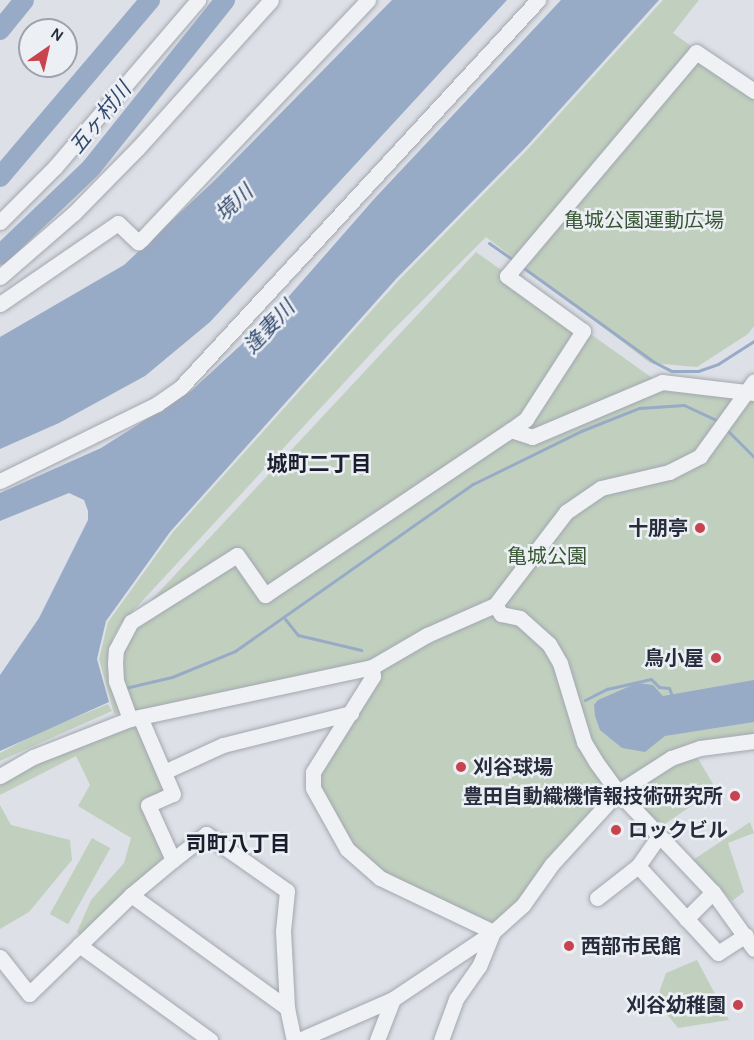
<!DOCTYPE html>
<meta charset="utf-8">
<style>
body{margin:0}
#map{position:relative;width:754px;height:1040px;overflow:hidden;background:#dde0e6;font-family:Karla,"Noto Sans JP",sans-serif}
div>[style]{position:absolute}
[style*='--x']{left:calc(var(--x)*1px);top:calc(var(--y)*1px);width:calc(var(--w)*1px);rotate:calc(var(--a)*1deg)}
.green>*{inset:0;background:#c1d0be;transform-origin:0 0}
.water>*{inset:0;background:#98abc6}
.stream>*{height:3px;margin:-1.5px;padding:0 1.5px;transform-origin:1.5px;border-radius:1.5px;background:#98abc6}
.river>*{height:20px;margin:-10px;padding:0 10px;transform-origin:10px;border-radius:10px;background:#98abc6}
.roads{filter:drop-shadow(0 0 2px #a3a7b0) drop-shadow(0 0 2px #a3a7b0)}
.minor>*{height:15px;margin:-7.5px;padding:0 7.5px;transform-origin:7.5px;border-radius:7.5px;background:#eff1f5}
.dots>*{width:16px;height:16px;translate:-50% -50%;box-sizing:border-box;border:3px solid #eceff4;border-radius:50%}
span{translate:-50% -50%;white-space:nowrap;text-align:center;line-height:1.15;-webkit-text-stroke:5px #eceff4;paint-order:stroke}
.park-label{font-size:20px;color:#395734}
.poi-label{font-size:20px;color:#272d3c;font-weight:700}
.right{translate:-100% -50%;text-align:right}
.left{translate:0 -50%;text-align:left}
.water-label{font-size:21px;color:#32496e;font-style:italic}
.neighbourhood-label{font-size:21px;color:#191e2d;font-weight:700}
.north{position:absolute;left:18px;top:18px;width:60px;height:60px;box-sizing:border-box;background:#eceff4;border:2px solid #9da1aa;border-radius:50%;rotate:34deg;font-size:16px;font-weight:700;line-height:24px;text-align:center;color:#272d3c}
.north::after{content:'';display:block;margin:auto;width:21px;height:27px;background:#c9434e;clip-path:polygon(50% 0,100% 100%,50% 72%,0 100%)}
</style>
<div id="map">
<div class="green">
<i style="clip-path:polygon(663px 0,699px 0,673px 33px,751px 89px,754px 85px,754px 326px,748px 334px,697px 367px,650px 363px,486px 237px,390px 333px,121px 624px,113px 637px,110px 656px,123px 711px,114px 714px,99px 659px,108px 622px,173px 532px,399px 280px,526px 151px)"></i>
<i style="clip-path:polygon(476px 252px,655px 380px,754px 393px,754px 741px,700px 748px,618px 792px,493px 932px,406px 892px,347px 849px,313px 788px,372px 667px,130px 719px,116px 650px,131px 622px)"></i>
<i style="clip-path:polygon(108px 704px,112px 711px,0 761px,0 753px,40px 732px)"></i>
<i style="clip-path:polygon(136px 722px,167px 791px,142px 802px,167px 854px,81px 936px,77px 932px,91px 900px,124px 863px,131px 838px,78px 806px,90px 785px,76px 756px,0 795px,0 785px,38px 761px)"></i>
<i style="clip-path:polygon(697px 757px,716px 789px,659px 828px,634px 804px,638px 788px,670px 767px)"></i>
<i style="clip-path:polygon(0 805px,11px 825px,70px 840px,72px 860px,29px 912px,0 929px)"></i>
<i style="clip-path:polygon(750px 822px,754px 833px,728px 843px,744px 892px,732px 901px,693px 860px)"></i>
<i style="left:92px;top:838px;width:21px;height:87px;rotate:29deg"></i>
<i style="clip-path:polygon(697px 960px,729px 1020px,678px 1028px,656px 1001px,666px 973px)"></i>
</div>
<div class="water">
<i style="clip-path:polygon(392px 0,507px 0,210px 322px,145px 376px,59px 423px,0 449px,0 337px,124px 265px,213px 182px)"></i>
<i style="clip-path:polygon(561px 0,659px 0,527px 146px,396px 279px,170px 532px,106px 621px,97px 659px,109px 702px,0 751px,0 675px,39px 618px,88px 520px,88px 511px,84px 500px,69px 493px,0 521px,0 493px,101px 448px,191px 391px,269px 319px,375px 198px)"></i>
<i style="clip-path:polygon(754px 680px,754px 722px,665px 736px,645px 752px,622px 748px,600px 730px,595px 716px,594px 705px,598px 700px,637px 683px,653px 685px,663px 696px)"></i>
</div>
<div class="stream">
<i style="--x:489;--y:243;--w:29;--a:35"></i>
<i style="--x:521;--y:266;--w:164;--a:35.8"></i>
<i style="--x:654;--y:362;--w:20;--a:27"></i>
<i style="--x:672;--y:371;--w:26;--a:0"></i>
<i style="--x:698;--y:371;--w:21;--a:-19"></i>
<i style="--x:718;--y:364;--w:43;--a:-32.6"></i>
<i style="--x:726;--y:429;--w:40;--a:45"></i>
<i style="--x:285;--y:619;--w:21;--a:51"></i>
<i style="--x:298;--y:635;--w:65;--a:13.4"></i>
<i style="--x:125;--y:688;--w:48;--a:-13.2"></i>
<i style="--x:172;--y:677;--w:68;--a:-22.4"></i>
<i style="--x:235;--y:651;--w:291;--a:-35.1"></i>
<i style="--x:473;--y:484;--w:120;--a:-26.1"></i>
<i style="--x:581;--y:431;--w:62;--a:-21.6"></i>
<i style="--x:639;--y:408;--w:45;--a:-3.8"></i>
<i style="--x:684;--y:405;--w:38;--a:25"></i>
<i style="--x:585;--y:700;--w:25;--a:-27"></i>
<i style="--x:607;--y:689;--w:45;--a:-12.8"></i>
<i style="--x:651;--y:679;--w:11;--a:45"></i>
<i style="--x:659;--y:687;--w:10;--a:6"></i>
<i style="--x:669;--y:688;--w:9;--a:69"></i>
</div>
<div class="river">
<i style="--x:0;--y:30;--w:38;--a:-51"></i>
<i style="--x:0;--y:177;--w:232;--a:-49.7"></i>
<i style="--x:0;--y:255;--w:126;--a:-43.7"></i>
<i style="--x:91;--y:168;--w:215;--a:-51.4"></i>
</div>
<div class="roads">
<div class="minor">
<i style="--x:0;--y:222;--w:78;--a:-45"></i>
<i style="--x:55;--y:167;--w:220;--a:-49.4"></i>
<i style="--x:0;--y:277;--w:98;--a:-40.9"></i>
<i style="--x:74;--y:213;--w:90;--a:-45.5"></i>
<i style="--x:137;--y:149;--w:200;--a:-48"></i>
<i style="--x:0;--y:304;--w:143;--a:-34.5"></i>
<i style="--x:118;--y:223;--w:28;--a:44"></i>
<i style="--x:138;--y:242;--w:5;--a:-37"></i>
<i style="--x:142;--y:239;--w:329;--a:-46.6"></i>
<i style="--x:511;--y:430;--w:19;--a:-36"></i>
<i style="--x:526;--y:419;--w:105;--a:-57.1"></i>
<i style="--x:583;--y:331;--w:94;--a:-144.1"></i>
<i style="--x:507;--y:276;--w:293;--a:-49.8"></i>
<i style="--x:696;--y:52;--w:70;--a:33.9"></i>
<i style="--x:0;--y:481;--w:175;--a:-26.1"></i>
<i style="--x:157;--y:404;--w:29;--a:-35"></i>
<i style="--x:181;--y:387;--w:527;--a:-47.31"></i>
<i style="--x:495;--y:605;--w:11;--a:56"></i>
<i style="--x:501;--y:614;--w:19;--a:12"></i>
<i style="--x:520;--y:618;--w:39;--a:42"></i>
<i style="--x:549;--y:644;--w:22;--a:60"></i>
<i style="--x:560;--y:663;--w:83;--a:73.1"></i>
<i style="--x:584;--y:742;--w:23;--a:59"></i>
<i style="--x:596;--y:762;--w:37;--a:54"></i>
<i style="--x:618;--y:792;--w:138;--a:46.5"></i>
<i style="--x:713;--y:892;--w:70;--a:54.3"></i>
<i style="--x:372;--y:667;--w:9;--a:84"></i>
<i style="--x:373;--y:676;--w:113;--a:122"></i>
<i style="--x:313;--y:772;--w:16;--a:90"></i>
<i style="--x:313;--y:788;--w:70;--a:60.9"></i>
<i style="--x:347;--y:849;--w:44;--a:41.3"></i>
<i style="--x:380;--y:878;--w:125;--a:25.5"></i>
<i style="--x:493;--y:932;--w:37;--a:112"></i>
<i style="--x:479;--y:966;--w:40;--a:124.9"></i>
<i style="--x:456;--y:999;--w:44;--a:110.1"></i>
<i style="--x:130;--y:719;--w:40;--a:-110.2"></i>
<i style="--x:116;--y:681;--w:18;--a:-93"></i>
<i style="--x:115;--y:663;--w:13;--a:-86"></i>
<i style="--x:116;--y:650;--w:32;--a:-62"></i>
<i style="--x:131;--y:622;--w:125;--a:-32.3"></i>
<i style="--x:237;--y:555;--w:49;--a:55"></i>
<i style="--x:265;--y:595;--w:296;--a:-33.9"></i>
<i style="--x:511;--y:430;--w:22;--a:18"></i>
<i style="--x:532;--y:437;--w:141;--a:-22.9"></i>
<i style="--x:662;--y:382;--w:93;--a:6.8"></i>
<i style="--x:164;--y:772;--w:65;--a:-24.6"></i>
<i style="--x:223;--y:745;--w:132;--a:-14"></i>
<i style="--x:0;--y:776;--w:38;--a:-30"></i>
<i style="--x:33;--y:757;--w:104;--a:-21.4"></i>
<i style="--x:130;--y:719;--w:248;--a:-12.1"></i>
<i style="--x:372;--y:667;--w:64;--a:-30.2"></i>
<i style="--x:427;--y:635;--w:74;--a:-23.8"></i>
<i style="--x:495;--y:605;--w:117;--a:-52.6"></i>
<i style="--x:566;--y:512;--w:42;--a:-34.4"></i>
<i style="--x:601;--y:488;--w:70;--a:-13.2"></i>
<i style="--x:669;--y:472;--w:35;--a:-27"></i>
<i style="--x:700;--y:456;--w:92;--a:-54.2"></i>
<i style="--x:659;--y:836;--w:37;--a:125"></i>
<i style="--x:638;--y:866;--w:118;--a:47.4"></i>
<i style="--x:718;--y:953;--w:33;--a:-33"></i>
<i style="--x:173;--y:860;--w:42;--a:-38.2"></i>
<i style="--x:206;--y:834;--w:99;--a:35.1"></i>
<i style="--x:287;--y:891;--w:40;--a:95.7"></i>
<i style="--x:283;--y:931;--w:77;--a:87"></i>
<i style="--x:287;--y:1008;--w:33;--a:78"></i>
<i style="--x:131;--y:895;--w:193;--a:35.9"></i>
<i style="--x:597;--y:898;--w:52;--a:-38"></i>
<i style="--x:686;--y:919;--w:38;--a:-45"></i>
<i style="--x:79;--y:945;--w:162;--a:35.9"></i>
<i style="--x:0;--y:957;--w:47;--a:51.9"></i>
<i style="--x:29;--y:994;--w:142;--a:-44.1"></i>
<i style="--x:131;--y:895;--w:55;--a:-39.8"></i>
<i style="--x:173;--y:860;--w:60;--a:-114.4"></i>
<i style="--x:148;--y:805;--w:27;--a:-24"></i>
<i style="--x:173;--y:794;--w:84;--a:-113.2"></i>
<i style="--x:299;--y:1040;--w:103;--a:-23.6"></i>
<i style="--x:393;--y:999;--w:120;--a:-33.8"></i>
<i style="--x:493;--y:932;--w:40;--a:-42"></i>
<i style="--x:523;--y:905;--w:50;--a:-54.7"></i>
<i style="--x:552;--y:864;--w:98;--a:-47.5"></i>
<i style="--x:618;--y:792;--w:63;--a:-32.7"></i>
<i style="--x:671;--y:758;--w:31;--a:-19"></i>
<i style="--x:700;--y:748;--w:54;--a:-7.4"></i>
<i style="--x:377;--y:1040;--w:44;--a:-68.7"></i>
</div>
</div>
<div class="dots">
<i style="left:700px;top:528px;background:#c9434e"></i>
<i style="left:716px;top:658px;background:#c9434e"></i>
<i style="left:461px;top:767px;background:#c9434e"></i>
<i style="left:735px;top:796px;background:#c9434e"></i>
<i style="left:616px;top:830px;background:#c9434e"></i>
<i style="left:569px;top:946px;background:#c9434e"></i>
<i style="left:738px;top:1005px;background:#c9434e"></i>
</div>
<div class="park-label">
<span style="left:644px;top:220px">亀城公園運動広場</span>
<span style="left:547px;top:556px">亀城公園</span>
</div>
<div class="poi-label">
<span class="right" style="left:688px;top:528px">十朋亭</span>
<span class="right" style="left:704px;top:658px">鳥小屋</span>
<span class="left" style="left:473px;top:767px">刈谷球場</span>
<span class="right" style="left:723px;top:796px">豊田自動織機情報技術研究所</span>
<span class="left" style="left:628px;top:830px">ロックビル</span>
<span class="left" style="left:581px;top:946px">西部市民館</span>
<span class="right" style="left:726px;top:1005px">刈谷幼稚園</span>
</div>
<div class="water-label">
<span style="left:100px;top:118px;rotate:-51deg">五ヶ村川</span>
<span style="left:234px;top:203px;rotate:-43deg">境川</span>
<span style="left:269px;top:327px;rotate:-47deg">逢妻川</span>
</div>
<div class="neighbourhood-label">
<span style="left:319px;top:464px">城町二丁目</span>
<span style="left:238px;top:844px">司町八丁目</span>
</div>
<div class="north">N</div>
</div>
